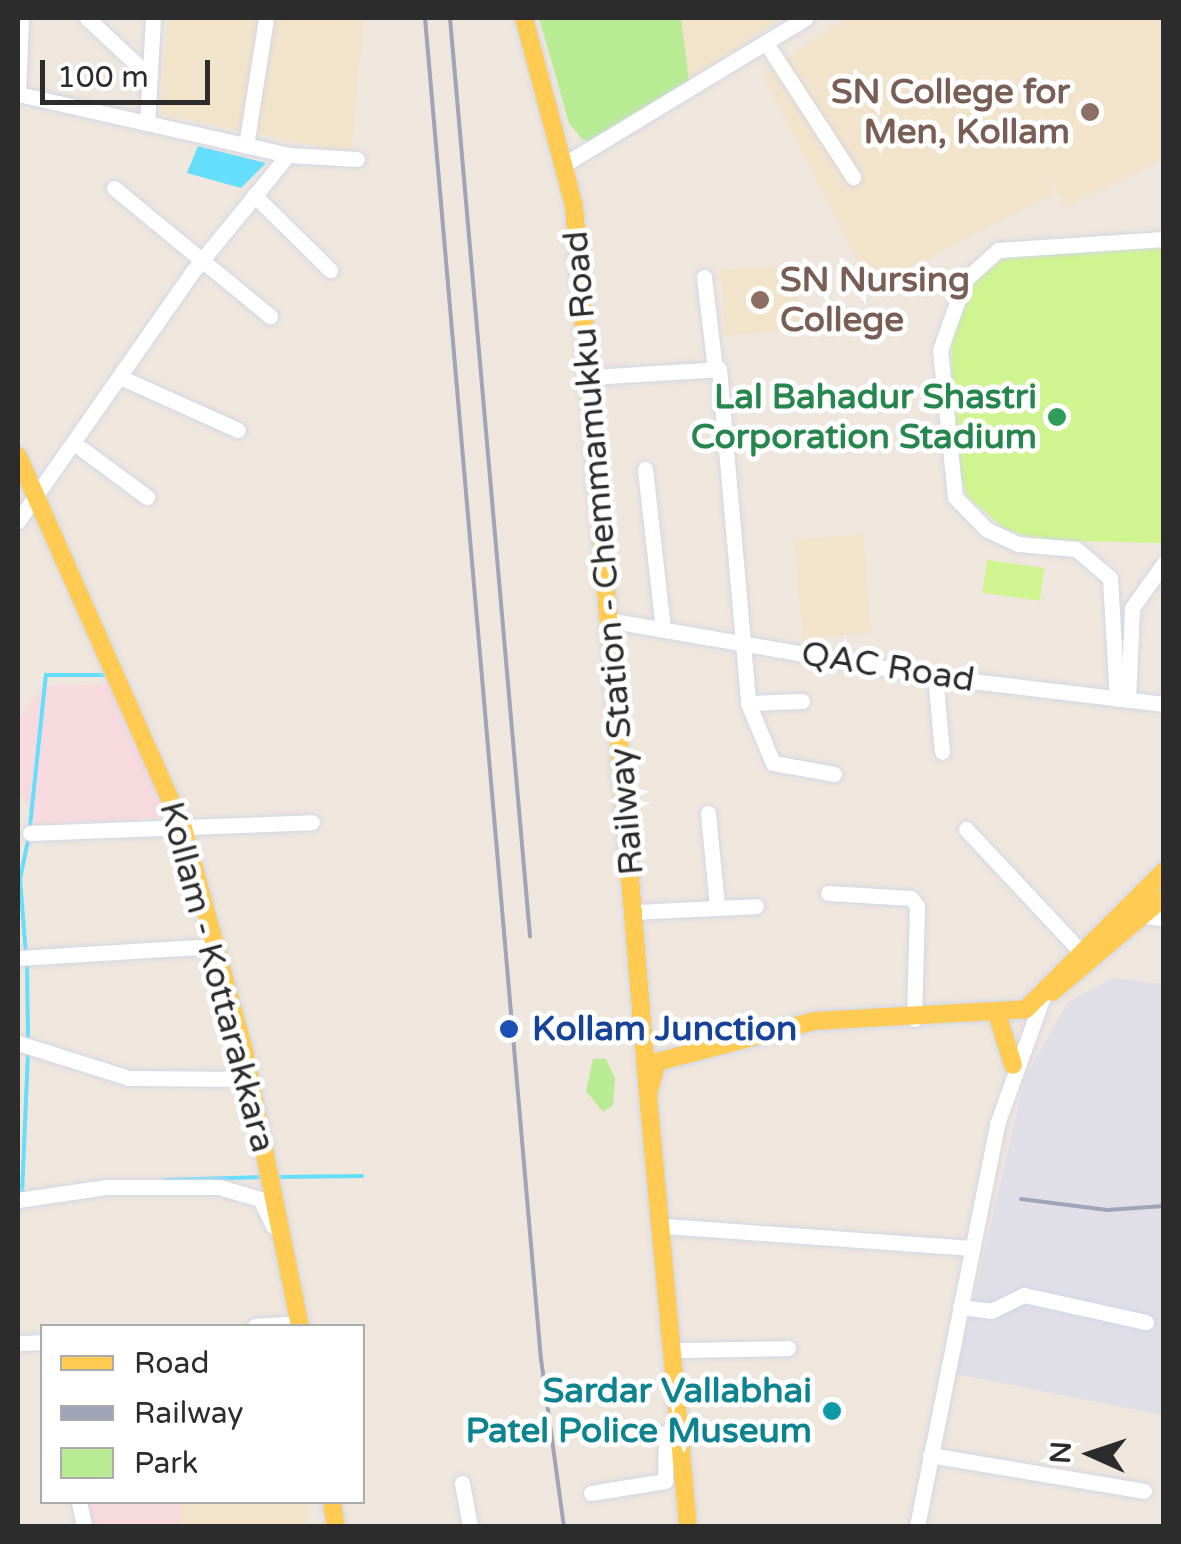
<!DOCTYPE html>
<style>
body{margin:0}
#map{position:relative;width:1181px;height:1544px;overflow:hidden;background:#efe6dd;font-family:"Varela Round",sans-serif}
div>[style]{position:absolute}
[style*='--x']{left:calc(var(--x)*1px);top:calc(var(--y)*1px);width:calc(var(--w)*1px);rotate:calc(var(--a)*1deg)}
.industrial>*{inset:0;background:#e0dee7}
.education>*{inset:0;background:#f2e3cb;transform-origin:0 0}
.medical>*{inset:0;background:#f7dadd;transform-origin:0 0}
.green>*{inset:0;background:#b8eb94}
.pitch>*{inset:0;background:#d0f48f;transform-origin:0 0}
.water>*{inset:0;background:#65defc}
.stream>*{height:4px;margin:-2px;padding:0 2px;transform-origin:2px;border-radius:2px;background:#65defc}
.roads{filter:drop-shadow(0 0 2px #d2d7e6) drop-shadow(0 0 2px #d2d7e6)}
.minor>*{height:15px;margin:-7.5px;padding:0 7.5px;transform-origin:7.5px;border-radius:7.5px;background:#fff}
.major>*{height:18px;margin:-9px;padding:0 9px;transform-origin:9px;border-radius:9px;background:#ffcb52}
.rail>*{height:4px;margin:-2px;padding:0 2px;transform-origin:2px;border-radius:2px;background:#9fa4b9}
.dots>*{width:28px;height:28px;translate:-50% -50%;box-sizing:border-box;border:5px solid #fff;border-radius:50%}
span{translate:-50% -50%;white-space:nowrap;text-align:center;line-height:1.15;-webkit-text-stroke:10px #fff;paint-order:stroke}
.education-label{font-size:35px;color:#785e54;font-weight:700}
.right{translate:-100% -50%;text-align:right}
.left{translate:0 -50%;text-align:left}
.leisure-label{font-size:35px;color:#27864d;font-weight:700}
.street-label{font-size:35px;color:#2c2c2c}
.transit-label{font-size:35px;color:#164399;font-weight:700}
.culture-label{font-size:35px;color:#0d838f;font-weight:700}
.frame{position:absolute;inset:0;border:20px solid #2c2c2c;pointer-events:none}
.legend{position:absolute;left:40px;top:1324px;width:325px;height:180px;box-sizing:border-box;background:#fff;border:2px solid #ababab;margin:0;padding:12px 18px;list-style:none;font-size:30px;color:#2c2c2c}
.legend li{display:flex;align-items:center;gap:20px;height:50px}
.legend b{width:50px;border:2px solid #ababab}
.north{position:absolute;left:1041px;top:1404px;width:100px;height:100px;-webkit-text-stroke:8px #fff;paint-order:stroke;rotate:273deg;font-size:28px;font-weight:700;line-height:40px;text-align:center;color:#2c2c2c}
.north::after{content:'';display:block;margin:auto;width:35px;height:45px;background:#2c2c2c;clip-path:polygon(50% 0,100% 100%,50% 72%,0 100%)}
.scale{position:absolute;left:40px;top:60px;width:170px;height:45px;box-sizing:border-box;border:5px solid #2c2c2c;border-top:0;padding-left:12px;font-size:30px;line-height:35px;white-space:nowrap;color:#2c2c2c;-webkit-text-stroke:8px #fff;paint-order:stroke}
</style>
<div id="map">
<div class="industrial">
<i style="clip-path:polygon(1113px 978px,1163px 984px,1163px 1415px,956px 1374px,1025px 1078px,1068px 1002px)"></i>
</div>
<div class="education">
<i style="clip-path:polygon(168px 18px,364px 18px,351px 153px,160px 114px)"></i>
<i style="clip-path:polygon(681px 18px,782px 18px,689px 81px)"></i>
<i style="clip-path:polygon(846px 18px,1163px 18px,1163px 160px,1064px 207px,1043px 165px,1055px 193px,871px 288px,763px 75px)"></i>
<i style="left:796px;top:265px;width:65px;height:76px;rotate:86deg"></i>
<i style="left:863px;top:534px;width:99px;height:69px;rotate:85deg"></i>
<i style="left:180px;top:1502px;width:128px;height:24px"></i>
</div>
<div class="medical">
<i style="clip-path:polygon(120px 684px,170px 817px,34px 824px,18px 785px,18px 719px,44px 686px)"></i>
<i style="left:85px;top:1502px;width:95px;height:25px"></i>
</div>
<div class="green">
<i style="clip-path:polygon(539px 18px,681px 18px,689px 81px,592px 142px,582px 139px,569px 123px)"></i>
<i style="clip-path:polygon(593px 1059px,606px 1059px,615px 1078px,613px 1105px,603px 1112px,586px 1091px)"></i>
</div>
<div class="pitch">
<i style="clip-path:polygon(1163px 245px,1163px 543px,1037px 540px,1004px 528px,967px 496px,951px 446px,952px 333px,970px 285px,1015px 250px)"></i>
<i style="left:987px;top:560px;width:58px;height:33px;rotate:8deg"></i>
</div>
<div class="water">
<i style="clip-path:polygon(198px 146px,266px 163px,241px 188px,187px 173px)"></i>
</div>
<div class="stream">
<i style="--x:30;--y:826;--w:152;--a:-84"></i>
<i style="--x:46;--y:675;--w:63;--a:0"></i>
<i style="--x:26;--y:955;--w:76;--a:-94.5"></i>
<i style="--x:20;--y:879;--w:44;--a:-78.2"></i>
<i style="--x:27;--y:965;--w:75;--a:89.2"></i>
<i style="--x:275;--y:1177;--w:87;--a:-0.7"></i>
<i style="--x:165;--y:1180;--w:101;--a:-1.7"></i>
<i style="--x:22;--y:1195;--w:145;--a:-87.6"></i>
</div>
<div class="roads">
<div class="minor">
<i style="--x:21;--y:18;--w:76;--a:92.3"></i>
<i style="--x:18;--y:94;--w:277;--a:12.7"></i>
<i style="--x:288;--y:155;--w:69;--a:3.3"></i>
<i style="--x:87;--y:18;--w:85;--a:43.1"></i>
<i style="--x:766;--y:43;--w:160;--a:57"></i>
<i style="--x:147;--y:123;--w:105;--a:-86.7"></i>
<i style="--x:246;--y:146;--w:130;--a:-81.1"></i>
<i style="--x:568;--y:162;--w:278;--a:-31.2"></i>
<i style="--x:114;--y:188;--w:202;--a:39.4"></i>
<i style="--x:254;--y:195;--w:107;--a:44.6"></i>
<i style="--x:704;--y:277;--w:93;--a:83.2"></i>
<i style="--x:120;--y:377;--w:129;--a:24.2"></i>
<i style="--x:590;--y:377;--w:129;--a:-3.5"></i>
<i style="--x:719;--y:369;--w:335;--a:85"></i>
<i style="--x:748;--y:703;--w:65;--a:67.4"></i>
<i style="--x:773;--y:763;--w:62;--a:10.2"></i>
<i style="--x:74;--y:443;--w:91;--a:36.5"></i>
<i style="--x:645;--y:469;--w:161;--a:83.6"></i>
<i style="--x:18;--y:521;--w:305;--a:-55"></i>
<i style="--x:193;--y:271;--w:150;--a:-50.7"></i>
<i style="--x:613;--y:621;--w:322;--a:9.8"></i>
<i style="--x:930;--y:676;--w:236;--a:6.8"></i>
<i style="--x:935;--y:676;--w:76;--a:84.7"></i>
<i style="--x:1117;--y:699;--w:121;--a:-93.3"></i>
<i style="--x:1110;--y:578;--w:45;--a:-139.5"></i>
<i style="--x:1076;--y:549;--w:58;--a:-175.1"></i>
<i style="--x:1018;--y:544;--w:35;--a:-155"></i>
<i style="--x:986;--y:529;--w:45;--a:-134.1"></i>
<i style="--x:955;--y:497;--w:148;--a:-95.8"></i>
<i style="--x:940;--y:350;--w:74;--a:-70.3"></i>
<i style="--x:965;--y:280;--w:45;--a:-42.3"></i>
<i style="--x:998;--y:250;--w:166;--a:-3.8"></i>
<i style="--x:1128;--y:700;--w:92;--a:-87.5"></i>
<i style="--x:1132;--y:608;--w:55;--a:-54.6"></i>
<i style="--x:748;--y:703;--w:54;--a:-2.1"></i>
<i style="--x:708;--y:813;--w:94;--a:84.5"></i>
<i style="--x:966;--y:829;--w:168;--a:46.9"></i>
<i style="--x:30;--y:833;--w:282;--a:-2.2"></i>
<i style="--x:828;--y:893;--w:83;--a:3.4"></i>
<i style="--x:911;--y:898;--w:10;--a:53"></i>
<i style="--x:917;--y:906;--w:113;--a:91.5"></i>
<i style="--x:634;--y:912;--w:122;--a:-2.8"></i>
<i style="--x:1146;--y:916;--w:18;--a:9"></i>
<i style="--x:18;--y:958;--w:198;--a:-3.5"></i>
<i style="--x:18;--y:1043;--w:116;--a:17.5"></i>
<i style="--x:129;--y:1078;--w:121;--a:0.5"></i>
<i style="--x:18;--y:1200;--w:89;--a:-8.4"></i>
<i style="--x:106;--y:1187;--w:113;--a:0"></i>
<i style="--x:219;--y:1187;--w:43;--a:16.3"></i>
<i style="--x:260;--y:1199;--w:30;--a:64"></i>
<i style="--x:665;--y:1226;--w:307;--a:4.1"></i>
<i style="--x:960;--y:1307;--w:31;--a:7"></i>
<i style="--x:991;--y:1311;--w:37;--a:-26"></i>
<i style="--x:1024;--y:1295;--w:125;--a:12.5"></i>
<i style="--x:255;--y:1326;--w:45;--a:-3.8"></i>
<i style="--x:18;--y:1343;--w:24;--a:-2"></i>
<i style="--x:677;--y:1350;--w:111;--a:-1"></i>
<i style="--x:930;--y:1455;--w:217;--a:9.5"></i>
<i style="--x:462;--y:1483;--w:44;--a:79.5"></i>
<i style="--x:591;--y:1493;--w:75;--a:-9.2"></i>
<i style="--x:665;--y:1481;--w:48;--a:-88.8"></i>
<i style="--x:666;--y:1433;--w:19;--a:-39"></i>
<i style="--x:79;--y:1502;--w:25;--a:78"></i>
<i style="--x:917;--y:1526;--w:410;--a:-78.7"></i>
<i style="--x:997;--y:1124;--w:135;--a:-70.1"></i>
</div>
<div class="major">
<i style="--x:524;--y:18;--w:195;--a:75.1"></i>
<i style="--x:574;--y:206;--w:892;--a:85.24"></i>
<i style="--x:18;--y:456;--w:407;--a:66.1"></i>
<i style="--x:183;--y:828;--w:231;--a:74.7"></i>
<i style="--x:244;--y:1051;--w:281;--a:78.5"></i>
<i style="--x:1052;--y:992;--w:147;--a:-40.3"></i>
<i style="--x:998;--y:1017;--w:50;--a:72.6"></i>
<i style="--x:332;--y:1502;--w:24;--a:81"></i>
<i style="--x:688;--y:1526;--w:433;--a:-95.3"></i>
<i style="--x:648;--y:1095;--w:34;--a:-75"></i>
<i style="--x:657;--y:1062;--w:162;--a:-14.6"></i>
<i style="--x:814;--y:1021;--w:212;--a:-3.2"></i>
<i style="--x:1026;--y:1009;--w:195;--a:-45"></i>
</div>
</div>
<div class="rail">
<i style="--x:425;--y:18;--w:1346;--a:85.06"></i>
<i style="--x:541;--y:1359;--w:169;--a:82.2"></i>
<i style="--x:450;--y:18;--w:922;--a:85.02"></i>
<i style="--x:1021;--y:1199;--w:87;--a:7.3"></i>
<i style="--x:1107;--y:1210;--w:57;--a:-4"></i>
</div>
<div class="dots">
<i style="left:1090px;top:112px;background:#8d6e63"></i>
<i style="left:760px;top:300px;background:#8d6e63"></i>
<i style="left:1057px;top:417px;background:#2e9e5b"></i>
<i style="left:509px;top:1029px;background:#1a4fb4"></i>
<i style="left:832px;top:1411px;background:#0f9aa8"></i>
</div>
<div class="education-label">
<span class="right" style="left:1070px;top:112px">SN College for<br>Men, Kollam</span>
<span class="left" style="left:780px;top:300px">SN Nursing<br>College</span>
</div>
<div class="leisure-label">
<span class="right" style="left:1037px;top:417px">Lal Bahadur Shastri<br>Corporation Stadium</span>
</div>
<div class="street-label">
<span style="left:604px;top:553px;rotate:-95deg">Railway Station - Chemmamukku Road</span>
<span style="left:888px;top:667px;rotate:9deg">QAC Road</span>
<span style="left:217px;top:977px;rotate:75deg">Kollam - Kottarakkara</span>
</div>
<div class="transit-label">
<span class="left" style="left:532px;top:1029px">Kollam Junction</span>
</div>
<div class="culture-label">
<span class="right" style="left:812px;top:1411px">Sardar Vallabhai<br>Patel Police Museum</span>
</div>
<div class="frame"></div>
<ul class="legend">
<li><b style="height:12px;background:#ffcb52"></b>Road</li>
<li><b style="height:12px;background:#9fa4b9"></b>Railway</li>
<li><b style="height:28px;background:#b8eb94"></b>Park</li>
</ul>
<div class="north">N</div>
<div class="scale">100 m</div>
</div>
